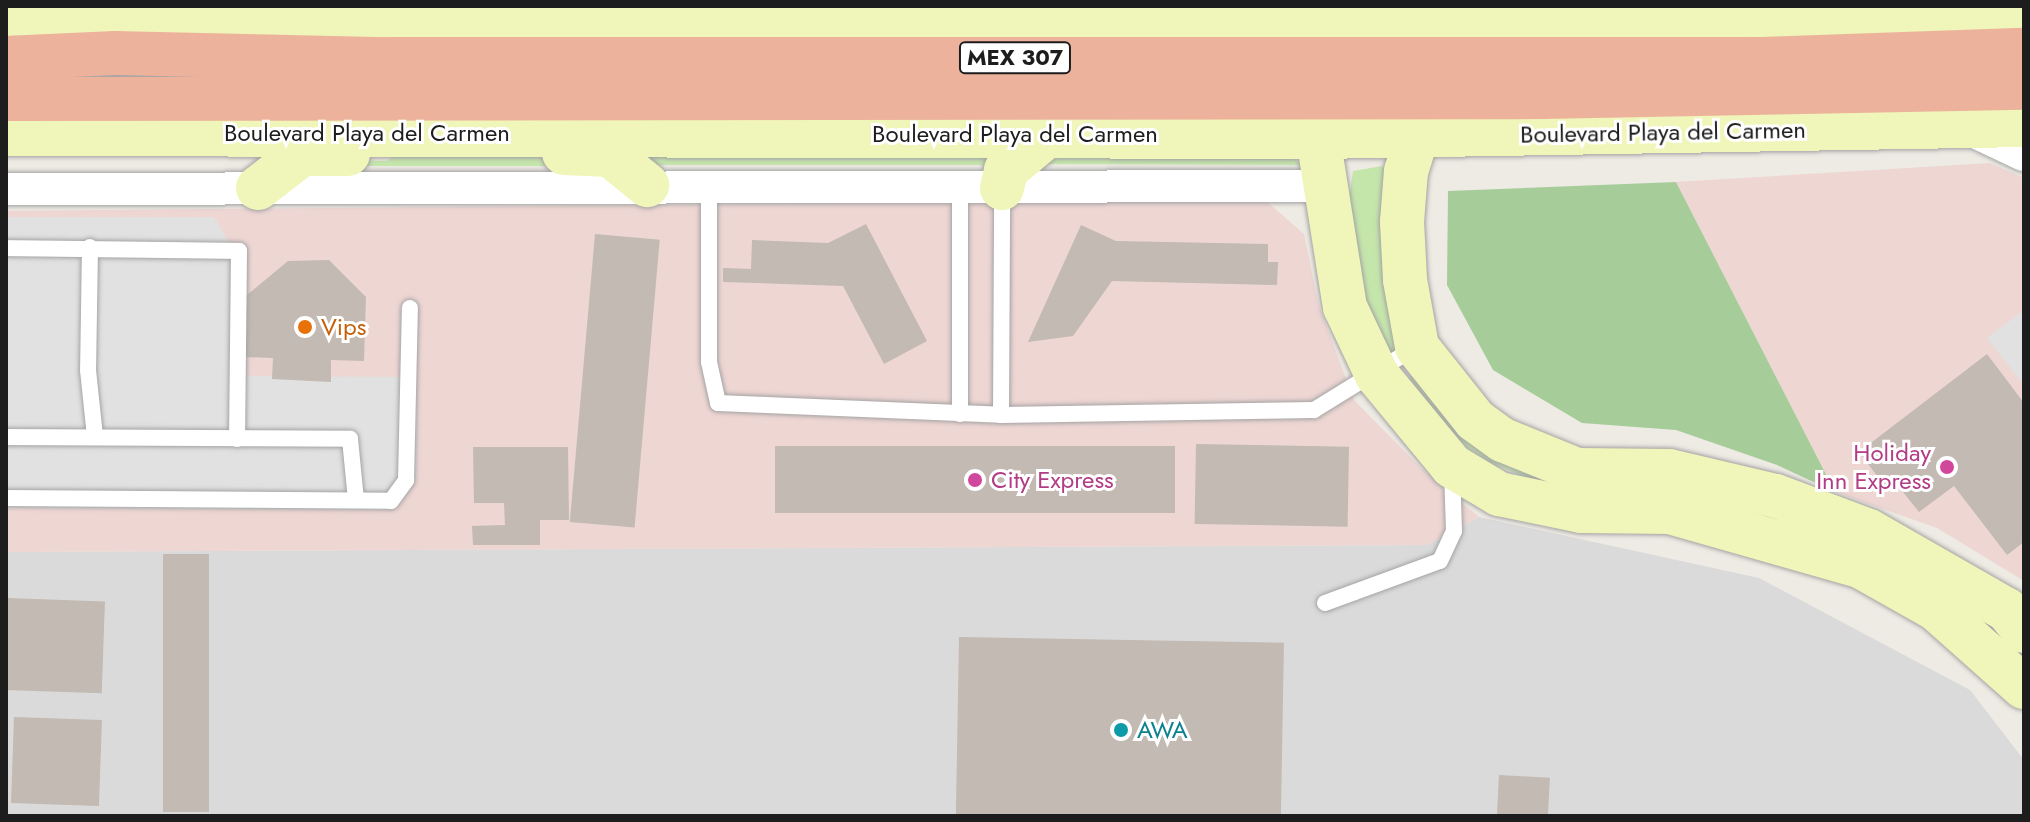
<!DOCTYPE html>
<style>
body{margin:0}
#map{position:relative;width:2030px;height:822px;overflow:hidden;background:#eeebe4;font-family:Jost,sans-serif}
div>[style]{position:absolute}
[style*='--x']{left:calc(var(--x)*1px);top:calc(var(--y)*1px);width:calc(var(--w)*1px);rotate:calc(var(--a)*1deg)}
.residential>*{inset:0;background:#dbdada}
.commercial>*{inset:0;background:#eed6d3}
.grass>*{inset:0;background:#c5e6ab;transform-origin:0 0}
.forest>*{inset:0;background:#a6cc9a}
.parking>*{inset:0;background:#e1e1e1}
.building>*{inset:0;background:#c2bab3;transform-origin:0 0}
.roads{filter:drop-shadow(0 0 2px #a4a4a4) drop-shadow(0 0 2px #a4a4a4)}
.service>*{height:16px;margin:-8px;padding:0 8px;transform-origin:8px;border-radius:8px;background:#fff}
.minor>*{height:32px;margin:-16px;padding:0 16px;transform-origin:16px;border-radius:16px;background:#fff}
.tertiary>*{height:38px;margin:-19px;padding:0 19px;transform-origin:19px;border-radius:19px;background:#fff}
.secondary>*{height:44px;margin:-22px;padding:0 22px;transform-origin:22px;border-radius:22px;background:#f0f6b9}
.trunk>*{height:44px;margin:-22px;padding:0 22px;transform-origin:22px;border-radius:22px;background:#ecb29c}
.dots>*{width:22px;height:22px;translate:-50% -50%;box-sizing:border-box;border:4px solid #fff;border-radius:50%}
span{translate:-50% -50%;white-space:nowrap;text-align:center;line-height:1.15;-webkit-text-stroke:6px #fff;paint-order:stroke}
.shield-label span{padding:2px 6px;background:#fff;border:2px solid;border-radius:6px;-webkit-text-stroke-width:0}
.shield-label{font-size:22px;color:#1d1d1d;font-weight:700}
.street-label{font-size:24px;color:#1d1d1d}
.food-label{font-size:24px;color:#c56008}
.left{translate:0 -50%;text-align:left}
.hotel-label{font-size:24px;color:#b23c85}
.right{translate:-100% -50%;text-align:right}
.culture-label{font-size:24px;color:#0d838f}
.frame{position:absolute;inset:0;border:8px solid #1d1d1d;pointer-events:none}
</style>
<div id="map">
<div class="residential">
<i style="clip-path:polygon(1479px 517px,1759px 578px,1970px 690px,2024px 760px,2024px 816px,6px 816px,6px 552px,1427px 545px)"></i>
</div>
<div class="commercial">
<i style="clip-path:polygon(1990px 163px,2024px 178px,2024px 581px,1937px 528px,1835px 492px,1676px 182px)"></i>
<i style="clip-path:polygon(1264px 199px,1304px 234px,1319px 306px,1354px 400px,1421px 468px,1479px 517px,1427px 545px,6px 552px,6px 211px)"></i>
</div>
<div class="grass">
<i style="clip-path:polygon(1017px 147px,995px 165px,643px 165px,621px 149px)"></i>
<i style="clip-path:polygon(1050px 148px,1286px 153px,1302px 165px,1031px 164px)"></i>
<i style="left:290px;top:149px;width:31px;height:284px;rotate:142deg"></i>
<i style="clip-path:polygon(401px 149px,529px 150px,547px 161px,605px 166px,303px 166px,316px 160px,387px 161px)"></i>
<i style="clip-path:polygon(1382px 166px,1387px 171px,1403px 346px,1393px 356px,1364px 324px,1349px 199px,1353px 171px)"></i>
<i style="clip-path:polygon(1412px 376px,1570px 481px,1558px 490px,1493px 464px,1446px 435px,1403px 386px)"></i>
</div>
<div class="forest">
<i style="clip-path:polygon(1676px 182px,1835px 492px,1777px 465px,1676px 430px,1582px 423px,1493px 370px,1447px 285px,1448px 191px)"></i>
</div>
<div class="parking">
<i style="clip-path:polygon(6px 217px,214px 217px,239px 259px,239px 376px,417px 377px,417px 478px,387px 510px,6px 508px)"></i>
<i style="clip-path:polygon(2024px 310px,2024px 385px,1987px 338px)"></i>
</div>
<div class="building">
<i style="clip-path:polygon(866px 224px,927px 341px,884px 364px,843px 286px,723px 282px,723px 268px,751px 269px,752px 240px,828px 243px)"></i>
<i style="clip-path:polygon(1081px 225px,1116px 241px,1268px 244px,1268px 262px,1278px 262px,1277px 285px,1112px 281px,1073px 336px,1028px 342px)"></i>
<i style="left:595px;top:234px;width:65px;height:289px;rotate:5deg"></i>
<i style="clip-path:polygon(329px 260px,366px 297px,364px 361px,331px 360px,331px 382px,272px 379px,273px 358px,244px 357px,247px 295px,288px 261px)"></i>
<i style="clip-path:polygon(1987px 354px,2024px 403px,2024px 542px,2007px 555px,1954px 486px,1919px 512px,1895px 482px,1887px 489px,1859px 452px)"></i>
<i style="left:1196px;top:444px;width:153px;height:80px;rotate:1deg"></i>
<i style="left:775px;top:446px;width:400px;height:67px"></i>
<i style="clip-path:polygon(473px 447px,568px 447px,569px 520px,540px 520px,540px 545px,473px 545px,472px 526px,505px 525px,504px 503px,474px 503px)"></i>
<i style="left:163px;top:554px;width:46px;height:258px"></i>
<i style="left:8px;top:598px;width:97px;height:92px;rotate:2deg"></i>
<i style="left:959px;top:637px;width:325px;height:179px;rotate:1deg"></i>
<i style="left:14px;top:717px;width:88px;height:86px;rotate:2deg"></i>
<i style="left:1499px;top:775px;width:51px;height:39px;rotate:3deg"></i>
</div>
<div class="roads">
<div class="service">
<i style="--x:709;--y:187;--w:175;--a:90"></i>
<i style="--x:709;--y:362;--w:42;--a:77.6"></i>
<i style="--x:718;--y:403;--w:283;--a:2.4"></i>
<i style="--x:1001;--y:415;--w:313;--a:-0.9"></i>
<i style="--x:1314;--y:410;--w:120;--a:-31.7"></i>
<i style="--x:90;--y:247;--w:123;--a:90.9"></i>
<i style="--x:88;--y:370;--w:67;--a:84"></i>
<i style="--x:6;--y:248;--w:233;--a:0.7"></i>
<i style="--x:239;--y:251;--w:188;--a:90.6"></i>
<i style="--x:960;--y:414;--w:227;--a:-90"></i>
<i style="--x:1001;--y:415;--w:227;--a:-89.7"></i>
<i style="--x:6;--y:437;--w:344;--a:0.3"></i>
<i style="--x:350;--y:439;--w:61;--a:84.4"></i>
<i style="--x:6;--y:498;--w:385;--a:0.4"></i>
<i style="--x:391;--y:501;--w:26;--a:-54"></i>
<i style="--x:406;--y:480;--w:172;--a:-88.7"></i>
<i style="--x:1325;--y:603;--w:122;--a:-20.1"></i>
<i style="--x:1440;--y:561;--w:33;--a:-65"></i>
<i style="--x:1454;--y:531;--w:60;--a:-91.9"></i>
</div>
<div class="minor">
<i style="--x:6;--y:189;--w:1304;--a:-0.13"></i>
<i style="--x:1310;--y:186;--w:20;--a:-57"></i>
</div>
<div class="tertiary">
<i style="--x:1971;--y:127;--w:59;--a:25.3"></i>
</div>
<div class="secondary">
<i style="--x:6;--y:14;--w:165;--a:-0.7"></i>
<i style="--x:171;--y:12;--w:246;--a:3"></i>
<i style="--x:417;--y:25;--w:787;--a:0"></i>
<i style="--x:1204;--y:25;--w:706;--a:-0.24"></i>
<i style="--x:1910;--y:22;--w:114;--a:-4"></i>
<i style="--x:6;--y:134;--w:1312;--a:0.13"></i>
<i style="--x:1318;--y:137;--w:706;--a:-0.97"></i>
<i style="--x:1417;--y:136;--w:37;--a:107"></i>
<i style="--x:1406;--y:171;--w:51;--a:94.5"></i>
<i style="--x:1402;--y:222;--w:58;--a:87"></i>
<i style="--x:1405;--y:280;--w:68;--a:79.8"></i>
<i style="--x:1417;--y:347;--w:93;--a:51.5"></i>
<i style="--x:1475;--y:420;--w:34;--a:36"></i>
<i style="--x:1503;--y:440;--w:80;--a:22.1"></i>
<i style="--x:1577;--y:470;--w:92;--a:0.6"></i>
<i style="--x:1669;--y:471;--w:110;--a:13.2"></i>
<i style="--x:1776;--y:496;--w:99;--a:20.6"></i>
<i style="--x:1869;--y:531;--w:159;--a:29.8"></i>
<i style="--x:2007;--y:610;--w:27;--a:51"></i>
<i style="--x:1318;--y:137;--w:172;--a:81"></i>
<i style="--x:1345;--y:307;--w:75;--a:64.8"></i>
<i style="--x:1377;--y:375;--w:118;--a:50.5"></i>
<i style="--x:1452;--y:466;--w:55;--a:30.8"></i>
<i style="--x:1499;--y:494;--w:84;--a:11.7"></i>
<i style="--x:1581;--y:511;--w:89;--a:0.6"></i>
<i style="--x:1670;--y:512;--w:198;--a:15.9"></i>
<i style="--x:1860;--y:566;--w:87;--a:29.5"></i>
<i style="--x:1936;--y:609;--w:118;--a:41.6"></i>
<i style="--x:564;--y:153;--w:46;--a:2.5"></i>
<i style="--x:610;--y:155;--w:48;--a:39"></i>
<i style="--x:258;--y:188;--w:56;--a:-37.7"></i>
<i style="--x:302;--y:154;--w:46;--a:0"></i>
<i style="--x:1002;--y:188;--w:18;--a:-77"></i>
<i style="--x:1006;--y:170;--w:56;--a:-39.9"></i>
</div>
<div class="trunk">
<i style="--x:6;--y:58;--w:109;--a:-2.6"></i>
<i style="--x:115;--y:53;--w:272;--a:1.3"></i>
<i style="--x:387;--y:59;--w:1375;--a:0"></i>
<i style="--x:1762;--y:59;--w:262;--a:-2"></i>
<i style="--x:6;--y:99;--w:1536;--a:-0.07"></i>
<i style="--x:1542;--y:97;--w:482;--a:-1.1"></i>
</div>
</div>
<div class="dots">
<i style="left:305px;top:327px;background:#e8710a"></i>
<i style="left:1947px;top:467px;background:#d1479c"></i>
<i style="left:975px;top:480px;background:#d1479c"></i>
<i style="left:1121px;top:730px;background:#0f9aa8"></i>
</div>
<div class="shield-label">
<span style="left:1015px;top:58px">MEX 307</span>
</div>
<div class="street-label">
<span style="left:1663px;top:132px;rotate:-1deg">Boulevard Playa del Carmen</span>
<span style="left:367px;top:133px">Boulevard Playa del Carmen</span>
<span style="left:1015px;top:134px">Boulevard Playa del Carmen</span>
</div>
<div class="food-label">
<span class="left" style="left:321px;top:327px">Vips</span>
</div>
<div class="hotel-label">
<span class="right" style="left:1931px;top:467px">Holiday<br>Inn Express</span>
<span class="left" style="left:991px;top:480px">City Express</span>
</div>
<div class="culture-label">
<span class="left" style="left:1137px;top:730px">AWA</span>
</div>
<div class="frame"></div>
</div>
